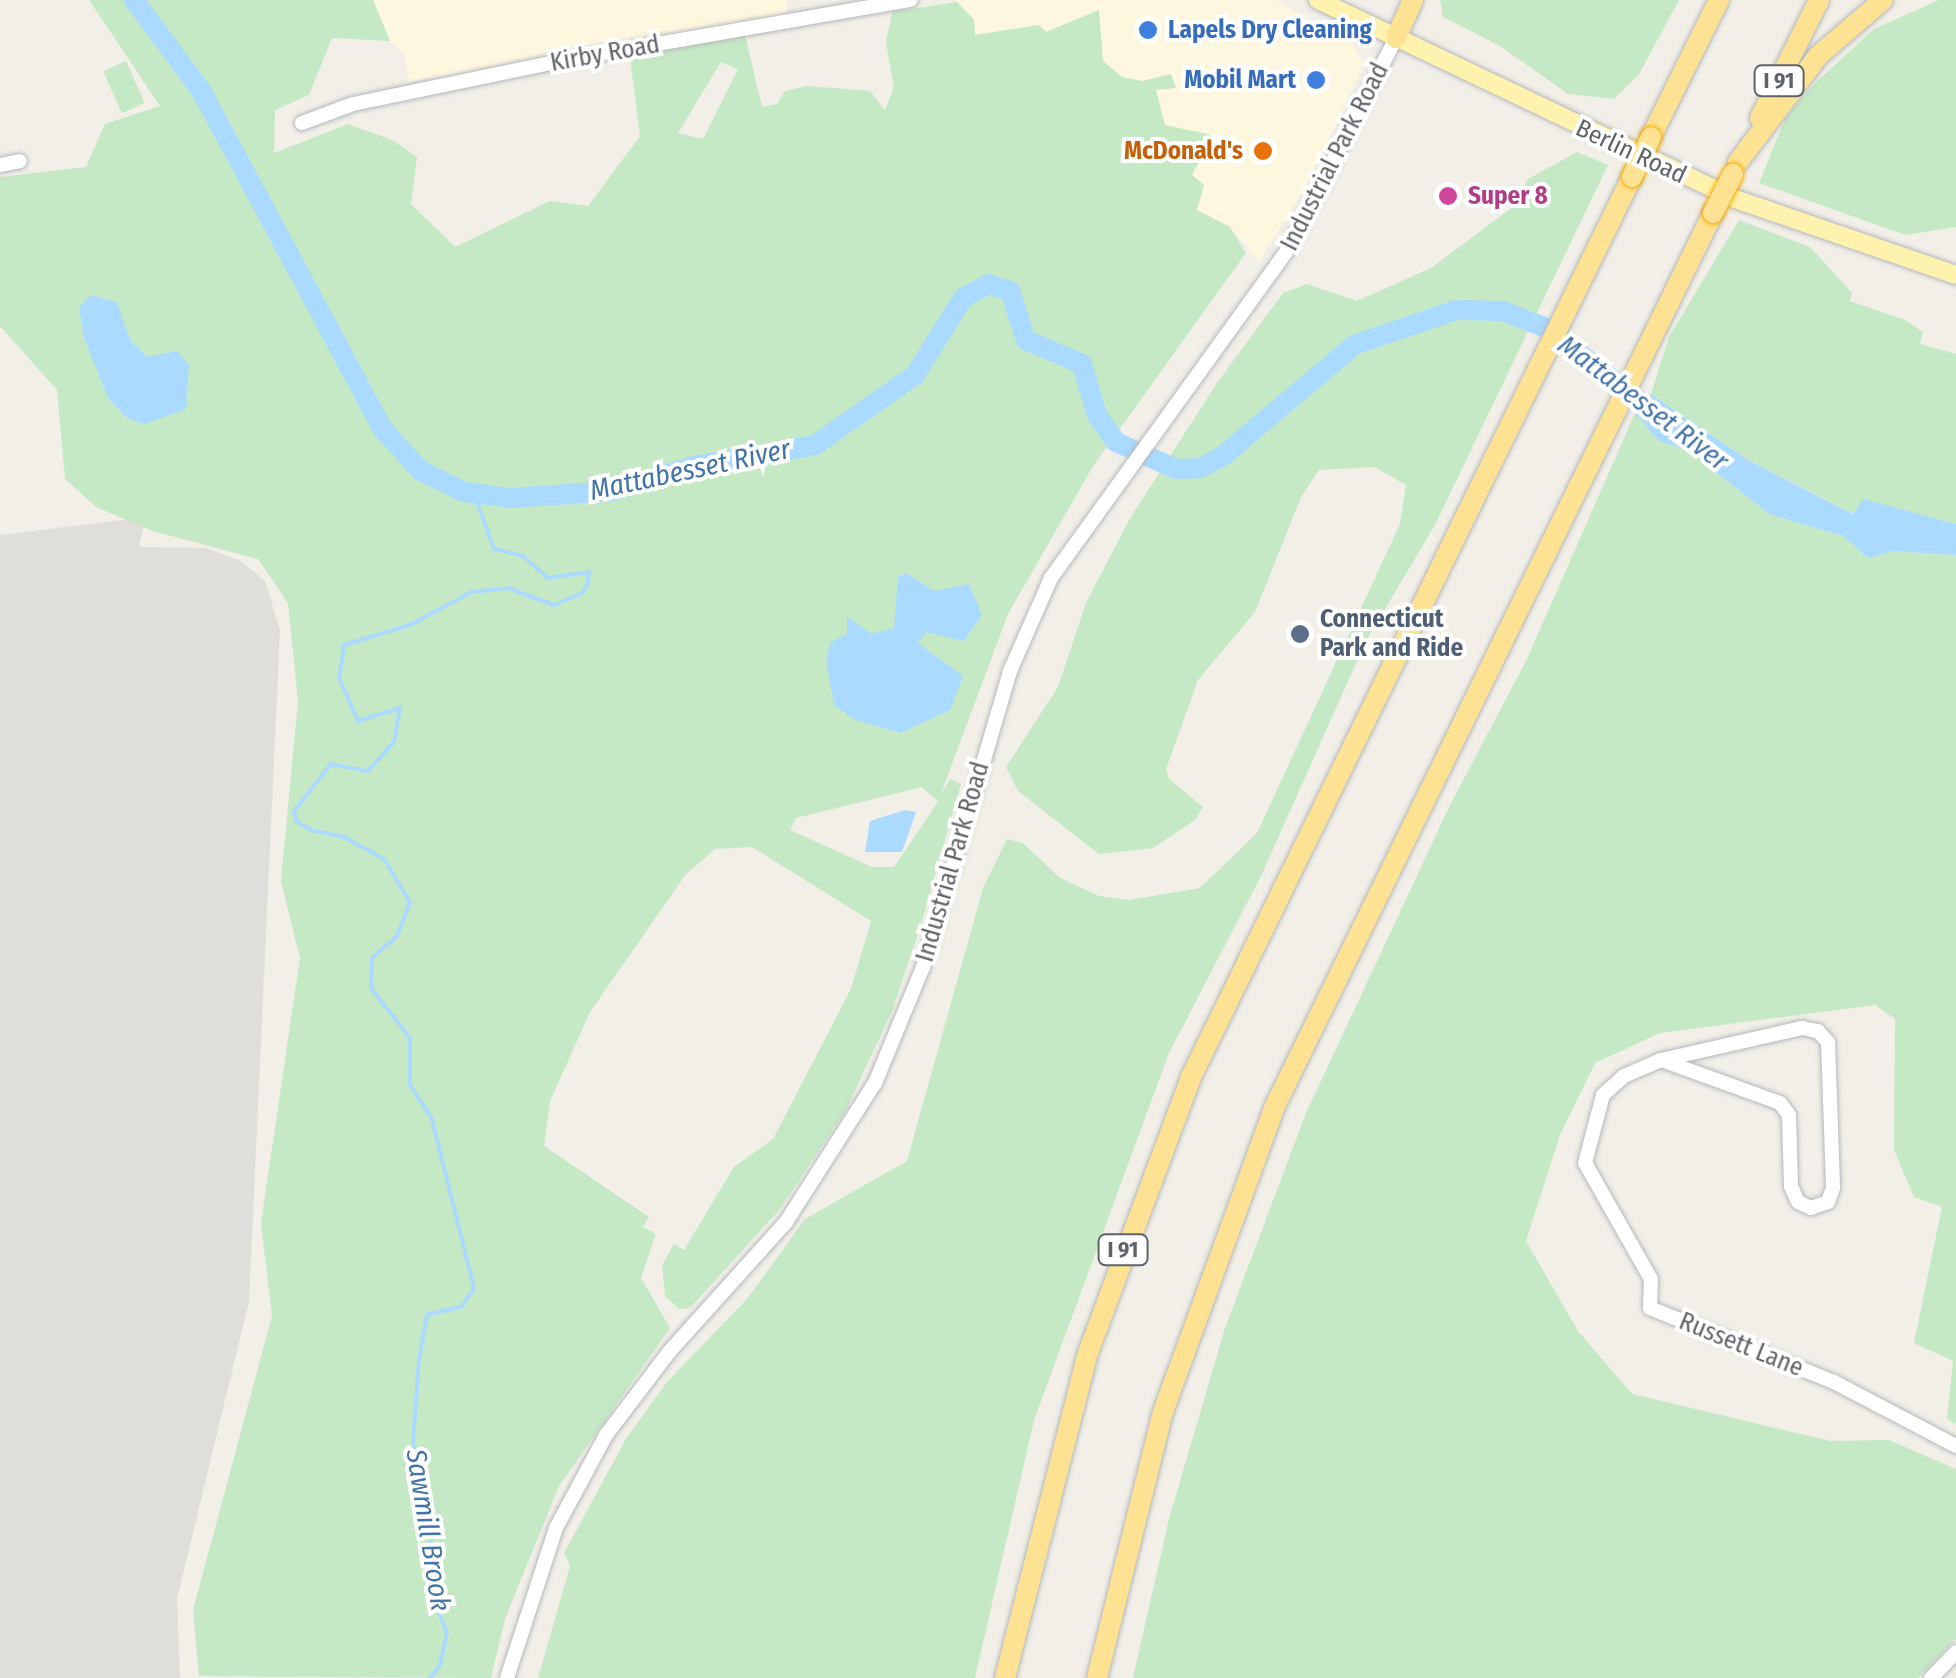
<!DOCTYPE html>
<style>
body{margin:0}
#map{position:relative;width:1956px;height:1678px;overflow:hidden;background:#f1efe8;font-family:"Fira Sans Condensed",sans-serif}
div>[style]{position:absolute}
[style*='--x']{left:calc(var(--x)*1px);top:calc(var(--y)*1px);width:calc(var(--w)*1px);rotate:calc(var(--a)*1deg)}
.commercial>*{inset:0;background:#fef7e0}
.industrial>*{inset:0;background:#e0deda}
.green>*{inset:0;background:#c5e8c5;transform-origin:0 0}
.water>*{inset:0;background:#aadaff}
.stream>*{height:4px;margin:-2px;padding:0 2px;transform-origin:2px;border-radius:2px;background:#aadaff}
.river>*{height:20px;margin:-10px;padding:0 10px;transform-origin:10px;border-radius:10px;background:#aadaff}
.roads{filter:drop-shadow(0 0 2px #b5b8bc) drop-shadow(0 0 2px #b5b8bc)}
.minor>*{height:14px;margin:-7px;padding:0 7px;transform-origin:7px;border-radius:7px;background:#fff}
.major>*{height:18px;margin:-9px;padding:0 9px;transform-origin:9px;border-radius:9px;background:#fff2af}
.highway>*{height:20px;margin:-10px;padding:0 10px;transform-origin:10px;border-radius:10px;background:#fde293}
.bridges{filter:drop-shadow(0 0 2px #f9ab00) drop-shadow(0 0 2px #f9ab00)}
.highway-bridge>*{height:20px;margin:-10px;padding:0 10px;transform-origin:10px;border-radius:10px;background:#fde293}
.dots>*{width:28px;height:28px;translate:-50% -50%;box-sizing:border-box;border:5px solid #fff;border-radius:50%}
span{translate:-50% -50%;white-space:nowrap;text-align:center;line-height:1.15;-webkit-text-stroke:8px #fff;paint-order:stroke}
.shield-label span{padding:2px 8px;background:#fff;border:2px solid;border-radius:8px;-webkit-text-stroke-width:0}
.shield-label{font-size:22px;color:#5f6368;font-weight:700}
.shop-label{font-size:25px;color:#366cbe;font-weight:700}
.left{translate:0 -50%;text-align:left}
.right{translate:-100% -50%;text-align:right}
.street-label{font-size:25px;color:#5f6368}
.food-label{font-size:25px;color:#c56008;font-weight:700}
.hotel-label{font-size:25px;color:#b23c85;font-weight:700}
.service-label{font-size:25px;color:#4e5e75;font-weight:700}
.water-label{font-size:28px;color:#4174aa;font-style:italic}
</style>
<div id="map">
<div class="commercial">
<i style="clip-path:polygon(373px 0,786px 0,787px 15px,408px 82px,405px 54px,390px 41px)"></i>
<i style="clip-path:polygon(956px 0,1275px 0,1352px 43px,1364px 64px,1305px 188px,1259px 261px,1230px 227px,1197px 210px,1191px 175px,1165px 125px,1156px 89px,1171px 74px,1142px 81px,1122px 77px,1103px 61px,1098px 11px,1046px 32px,1039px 25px,975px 35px,974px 20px)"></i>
</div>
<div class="industrial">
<i style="clip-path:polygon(146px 517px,139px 547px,206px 548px,241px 561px,265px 581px,280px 630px,249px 1301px,177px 1599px,180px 1678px,0 1678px,0 535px)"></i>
</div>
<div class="green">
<i style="clip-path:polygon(evenodd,89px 0,373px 0,390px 41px,332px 38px,309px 95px,275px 110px,274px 153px,348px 124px,392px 140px,417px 157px,411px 204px,455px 247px,550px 201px,588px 206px,640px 136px,630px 57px,745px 35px,762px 107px,777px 104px,785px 91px,807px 86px,870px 91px,885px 110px,894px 88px,886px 42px,892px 12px,957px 2px,974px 20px,975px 35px,1039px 25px,1046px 32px,1099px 10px,1103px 61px,1122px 77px,1142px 81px,1171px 74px,1176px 88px,1156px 90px,1165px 125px,1213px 135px,1192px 175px,1204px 185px,1197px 210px,1230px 227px,1246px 253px,1093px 466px,1008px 614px,940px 796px,950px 779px,961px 784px,920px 928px,892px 1011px,845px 1112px,780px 1209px,690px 1308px,679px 1309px,665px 1296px,662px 1265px,674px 1244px,684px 1250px,734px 1167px,773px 1139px,851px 989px,871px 921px,752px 847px,715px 849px,686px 874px,590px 1012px,550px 1101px,544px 1146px,649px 1217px,643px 1227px,656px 1234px,641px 1278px,670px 1328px,559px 1486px,505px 1619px,491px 1678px,199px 1676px,193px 1610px,272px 1316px,261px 1223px,300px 958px,281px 881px,298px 701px,288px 603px,258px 559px,153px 531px,96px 507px,65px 479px,57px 390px,0 326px,0 177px,86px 167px,105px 124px,160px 106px,89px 0,721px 62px,738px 69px,703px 139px,678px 133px,721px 62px,89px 0,922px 787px,938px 802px,894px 867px,872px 867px,790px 830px,796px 818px,922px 787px)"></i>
<i style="clip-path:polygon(1440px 0,1679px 0,1639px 74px,1614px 99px,1568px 94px,1500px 46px,1443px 17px)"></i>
<i style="clip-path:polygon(1939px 0,1956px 0,1956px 227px,1905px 235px,1759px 183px,1785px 119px,1812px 86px,1874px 29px)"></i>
<i style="left:126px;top:61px;width:46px;height:25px;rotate:66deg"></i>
<i style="clip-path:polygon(1577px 152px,1608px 165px,1435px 525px,1366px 641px,1261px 876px,1169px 1053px,1034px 1420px,975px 1678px,538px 1678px,570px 1566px,564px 1553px,626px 1439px,667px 1382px,747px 1299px,805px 1219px,907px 1161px,983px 888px,1007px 839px,1023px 843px,1060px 878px,1099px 896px,1129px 900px,1200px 888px,1257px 833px,1400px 524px,1406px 485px,1374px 467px,1319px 470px,1301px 497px,1255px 612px,1198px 680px,1166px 769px,1169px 779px,1203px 807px,1195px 820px,1153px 848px,1099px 854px,1018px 791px,1006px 767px,1058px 687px,1086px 603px,1129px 520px,1217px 383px,1283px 293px,1307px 284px,1357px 301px,1431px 268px,1513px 207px,1528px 179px)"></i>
<i style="clip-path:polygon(1739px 220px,1810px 247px,1852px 293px,1850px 301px,1905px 320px,1923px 332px,1920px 344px,1956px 354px,1956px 524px,1863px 500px,1854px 514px,1748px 460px,1651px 394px,1669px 337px)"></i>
<i style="clip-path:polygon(1635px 413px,1659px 441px,1686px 449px,1769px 514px,1843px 536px,1868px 558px,1893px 551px,1956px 555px,1956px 1424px,1947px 1419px,1953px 1361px,1914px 1343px,1942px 1207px,1914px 1197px,1894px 1150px,1895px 1019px,1875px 1005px,1660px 1033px,1595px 1063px,1560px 1135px,1526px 1241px,1578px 1331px,1632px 1394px,1831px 1441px,1889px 1440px,1956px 1469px,1956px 1639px,1918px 1678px,1133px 1678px,1169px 1519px,1225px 1328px,1306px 1113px,1450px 805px,1527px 659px)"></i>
</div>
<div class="water">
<i style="clip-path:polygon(90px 295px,117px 302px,130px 340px,147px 357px,177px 351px,189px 364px,186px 409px,145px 424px,127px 418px,108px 398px,84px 338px,79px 308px)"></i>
<i style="clip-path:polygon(1651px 394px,1748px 460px,1853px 514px,1863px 499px,1956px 524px,1956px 555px,1893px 551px,1868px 558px,1843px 536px,1769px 514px,1686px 449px,1659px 441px,1635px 413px)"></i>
<i style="clip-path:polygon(906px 573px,934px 591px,969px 584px,982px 615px,964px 641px,926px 632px,918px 643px,963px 676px,950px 710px,900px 733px,855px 720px,834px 705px,826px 660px,831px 642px,847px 634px,847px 616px,871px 634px,894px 628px,898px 577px)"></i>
<i style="clip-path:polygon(905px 810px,916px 812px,902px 852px,865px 852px,870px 821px)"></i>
</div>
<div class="stream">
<i style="--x:430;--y:1678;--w:16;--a:-52"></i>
<i style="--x:440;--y:1665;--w:33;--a:-78"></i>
<i style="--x:447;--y:1633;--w:36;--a:-111"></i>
<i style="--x:434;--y:1599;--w:88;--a:-93.3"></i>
<i style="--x:429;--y:1511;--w:70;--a:-103.2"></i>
<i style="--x:413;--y:1443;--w:83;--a:-85.9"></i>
<i style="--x:419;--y:1360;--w:46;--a:-79.9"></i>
<i style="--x:427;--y:1315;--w:36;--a:-14"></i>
<i style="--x:462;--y:1306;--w:22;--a:-56"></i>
<i style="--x:474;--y:1288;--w:174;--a:-104"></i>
<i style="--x:432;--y:1119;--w:40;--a:-122.9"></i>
<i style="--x:410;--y:1085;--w:47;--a:-90"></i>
<i style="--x:410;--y:1038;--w:63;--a:-128"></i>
<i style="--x:371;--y:988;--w:30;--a:-88"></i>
<i style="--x:372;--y:958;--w:33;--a:-41"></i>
<i style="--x:397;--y:936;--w:36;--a:-69"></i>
<i style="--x:410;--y:902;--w:50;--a:-121.2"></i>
<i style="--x:384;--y:859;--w:46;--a:-151.2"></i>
<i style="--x:344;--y:837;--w:34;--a:-168"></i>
<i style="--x:311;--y:830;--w:16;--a:-150"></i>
<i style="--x:297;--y:822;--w:11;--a:-105"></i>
<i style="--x:294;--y:811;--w:60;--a:-51.8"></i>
<i style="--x:331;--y:764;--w:38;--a:11"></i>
<i style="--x:368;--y:771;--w:39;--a:-48"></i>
<i style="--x:394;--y:742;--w:35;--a:-80"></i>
<i style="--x:400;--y:708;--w:44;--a:162.8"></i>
<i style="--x:358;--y:721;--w:47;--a:-113.8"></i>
<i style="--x:339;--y:678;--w:33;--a:-81"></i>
<i style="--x:344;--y:645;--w:69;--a:-16.9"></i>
<i style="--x:410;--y:625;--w:69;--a:-28.4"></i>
<i style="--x:471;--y:592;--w:37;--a:-6"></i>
<i style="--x:508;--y:588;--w:49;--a:20.3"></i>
<i style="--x:554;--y:605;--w:30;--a:-23"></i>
<i style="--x:582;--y:593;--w:12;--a:-59"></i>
<i style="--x:588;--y:583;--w:11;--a:-85"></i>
<i style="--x:589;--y:572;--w:41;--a:171.7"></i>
<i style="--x:548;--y:578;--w:33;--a:-139"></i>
<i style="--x:523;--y:556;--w:30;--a:-166"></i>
<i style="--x:494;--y:549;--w:59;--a:-110"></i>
</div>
<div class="river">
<i style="--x:134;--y:0;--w:114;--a:53.5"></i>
<i style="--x:202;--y:92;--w:381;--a:61.8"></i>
<i style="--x:382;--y:428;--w:58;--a:47.8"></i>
<i style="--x:421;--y:471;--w:48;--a:26"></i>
<i style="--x:464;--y:492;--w:48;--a:7.1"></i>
<i style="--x:512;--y:498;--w:100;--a:-4"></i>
<i style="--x:612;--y:491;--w:86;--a:-17"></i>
<i style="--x:694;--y:466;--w:123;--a:-9.8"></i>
<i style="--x:815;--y:445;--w:122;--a:-35"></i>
<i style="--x:915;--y:375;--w:91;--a:-58.1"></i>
<i style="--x:963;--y:298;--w:29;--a:-29"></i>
<i style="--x:988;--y:284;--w:23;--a:18"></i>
<i style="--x:1010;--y:291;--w:52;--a:71.9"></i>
<i style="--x:1026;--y:340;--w:61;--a:23.2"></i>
<i style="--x:1082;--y:364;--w:53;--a:73.6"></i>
<i style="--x:1097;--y:415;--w:33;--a:55"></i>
<i style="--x:1116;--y:442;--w:66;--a:24.2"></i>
<i style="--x:1176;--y:469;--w:24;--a:-2"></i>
<i style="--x:1200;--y:468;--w:27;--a:-28"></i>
<i style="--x:1224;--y:455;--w:170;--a:-40.2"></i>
<i style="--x:1354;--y:345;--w:108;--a:-18.9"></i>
<i style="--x:1456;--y:310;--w:47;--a:1.2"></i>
<i style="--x:1503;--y:311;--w:49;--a:21.4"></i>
<i style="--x:1549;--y:329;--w:147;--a:38.4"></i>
</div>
<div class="roads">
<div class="minor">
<i style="--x:302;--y:123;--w:54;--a:-20.4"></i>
<i style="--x:353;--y:104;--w:211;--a:-11.7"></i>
<i style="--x:560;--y:61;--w:356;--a:-9.9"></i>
<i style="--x:0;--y:165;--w:20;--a:-11"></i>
<i style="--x:1661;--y:1060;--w:145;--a:-12.8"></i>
<i style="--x:1802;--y:1028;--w:16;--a:11"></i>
<i style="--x:1818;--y:1031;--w:15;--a:48"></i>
<i style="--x:1828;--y:1042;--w:146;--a:88"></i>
<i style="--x:1833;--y:1188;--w:15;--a:110"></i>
<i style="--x:1828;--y:1202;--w:18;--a:161"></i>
<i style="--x:1811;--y:1208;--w:14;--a:-155"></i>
<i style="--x:1798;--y:1202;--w:17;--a:-114"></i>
<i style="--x:1791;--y:1186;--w:71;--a:-91.6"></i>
<i style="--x:1789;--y:1115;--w:15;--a:-127"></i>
<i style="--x:1780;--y:1103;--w:127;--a:-160.1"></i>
<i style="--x:1661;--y:1060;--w:40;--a:156.6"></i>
<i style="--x:1624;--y:1076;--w:28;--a:138"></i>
<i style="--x:1603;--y:1095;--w:70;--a:104.8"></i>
<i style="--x:1585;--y:1163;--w:133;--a:60.4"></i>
<i style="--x:1651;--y:1279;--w:29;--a:92"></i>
<i style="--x:1650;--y:1308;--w:198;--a:21.9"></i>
<i style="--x:1834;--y:1382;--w:138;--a:27.7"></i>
<i style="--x:507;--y:1678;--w:158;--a:-71.9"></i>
<i style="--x:556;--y:1528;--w:106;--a:-61.7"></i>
<i style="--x:606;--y:1435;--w:104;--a:-52.8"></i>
<i style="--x:669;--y:1352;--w:175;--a:-48"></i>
<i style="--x:786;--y:1222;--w:165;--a:-57.4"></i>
<i style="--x:875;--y:1083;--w:126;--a:-67.5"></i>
<i style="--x:923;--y:967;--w:309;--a:-73.6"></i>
<i style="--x:1010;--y:671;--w:102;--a:-66.2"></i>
<i style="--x:1051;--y:578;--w:407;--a:-54.2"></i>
<i style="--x:1289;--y:248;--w:236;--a:-63"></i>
<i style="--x:1931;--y:1678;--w:36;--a:-46"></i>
</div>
<div class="major">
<i style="--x:1318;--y:0;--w:462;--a:25.5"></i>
<i style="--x:1735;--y:199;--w:234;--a:19"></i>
</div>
<div class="highway">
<i style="--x:1396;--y:38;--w:42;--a:-65.9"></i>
<i style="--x:1760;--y:118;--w:132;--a:-63.4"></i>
<i style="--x:1651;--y:137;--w:153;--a:-63.6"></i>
<i style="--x:1738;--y:162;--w:134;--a:-52.9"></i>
<i style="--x:1819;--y:55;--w:84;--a:-40.7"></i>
<i style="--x:1005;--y:1678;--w:335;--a:-75.7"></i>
<i style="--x:1088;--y:1353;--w:295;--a:-69.5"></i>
<i style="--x:1191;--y:1077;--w:1002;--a:-63.9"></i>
<i style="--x:1097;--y:1678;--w:274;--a:-76.1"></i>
<i style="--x:1163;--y:1412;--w:324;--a:-69.9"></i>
<i style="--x:1274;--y:1108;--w:997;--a:-63.87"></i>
</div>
</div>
<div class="bridges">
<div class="highway-bridge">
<i style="--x:1632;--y:177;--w:44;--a:-64.6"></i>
<i style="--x:1713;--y:213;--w:44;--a:-62.9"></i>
</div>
</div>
<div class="dots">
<i style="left:1148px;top:30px;background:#3f7fe0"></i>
<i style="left:1316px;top:80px;background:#3f7fe0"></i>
<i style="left:1263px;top:151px;background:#e8710a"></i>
<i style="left:1448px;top:196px;background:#d1479c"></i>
<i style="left:1300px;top:634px;background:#5c6f8a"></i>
</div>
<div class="shield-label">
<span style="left:1779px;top:81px">I 91</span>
<span style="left:1123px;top:1250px">I 91</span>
</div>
<div class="shop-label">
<span class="left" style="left:1168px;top:30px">Lapels Dry Cleaning</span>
<span class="right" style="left:1296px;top:80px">Mobil Mart</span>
</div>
<div class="street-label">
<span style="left:605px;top:54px;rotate:-10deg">Kirby Road</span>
<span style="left:1631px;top:152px;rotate:25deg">Berlin Road</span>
<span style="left:1335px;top:157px;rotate:-63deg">Industrial Park Road</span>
<span style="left:953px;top:862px;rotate:-74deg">Industrial Park Road</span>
<span style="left:1741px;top:1345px;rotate:22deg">Russett Lane</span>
</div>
<div class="food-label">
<span class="right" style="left:1243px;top:151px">McDonald's</span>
</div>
<div class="hotel-label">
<span class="left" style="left:1468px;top:196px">Super 8</span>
</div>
<div class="service-label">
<span class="left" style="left:1320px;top:634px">Connecticut<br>Park and Ride</span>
</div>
<div class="water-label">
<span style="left:1643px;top:403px;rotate:37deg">Mattabesset River</span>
<span style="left:690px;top:470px;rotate:-12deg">Mattabesset River</span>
<span style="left:428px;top:1530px;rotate:81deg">Sawmill Brook</span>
</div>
</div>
